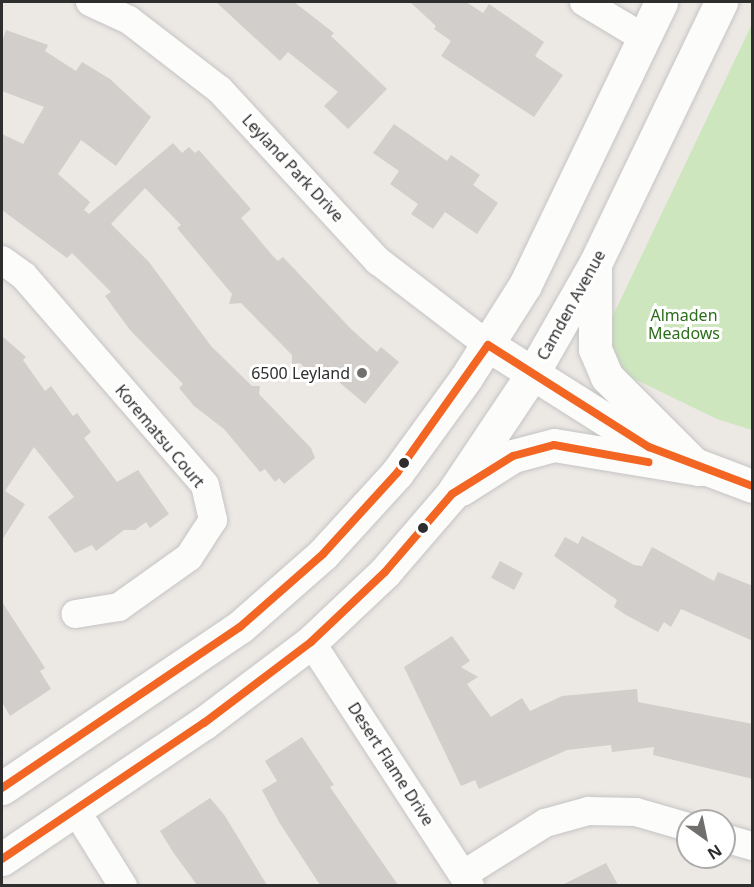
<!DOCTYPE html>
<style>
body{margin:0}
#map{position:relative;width:754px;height:887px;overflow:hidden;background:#ece8e4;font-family:"Noto Sans",sans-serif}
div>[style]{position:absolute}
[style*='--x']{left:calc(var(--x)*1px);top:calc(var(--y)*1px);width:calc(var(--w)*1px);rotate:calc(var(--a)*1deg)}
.green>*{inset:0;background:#cee6be}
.building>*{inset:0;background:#d1cecb;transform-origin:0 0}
.roads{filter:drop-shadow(0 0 2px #c5c4c5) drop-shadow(0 0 2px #c5c4c5)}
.minor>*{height:28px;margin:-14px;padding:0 14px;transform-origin:14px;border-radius:14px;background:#fcfcfb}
.tertiary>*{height:33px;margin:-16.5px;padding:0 16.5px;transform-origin:16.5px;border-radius:16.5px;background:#fcfcfb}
.secondary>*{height:33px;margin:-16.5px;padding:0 16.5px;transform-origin:16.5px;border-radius:16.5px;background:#fcfcfb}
.bus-1>*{height:8px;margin:-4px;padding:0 4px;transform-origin:4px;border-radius:4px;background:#f26522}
.dots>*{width:16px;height:16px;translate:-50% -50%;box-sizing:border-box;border:3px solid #fff;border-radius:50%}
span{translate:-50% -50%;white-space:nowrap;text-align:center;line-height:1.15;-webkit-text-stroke:6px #fff;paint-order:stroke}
.street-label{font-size:16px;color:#2e2e2e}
.park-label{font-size:16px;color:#2c6e1b}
.poi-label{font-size:16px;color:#2e2e2e}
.right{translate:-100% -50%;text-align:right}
.frame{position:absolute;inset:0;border:3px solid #2e2e2e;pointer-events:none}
.north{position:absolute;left:676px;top:809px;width:60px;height:60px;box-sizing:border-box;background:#fff;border:2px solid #ababab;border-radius:50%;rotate:147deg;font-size:16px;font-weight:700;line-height:24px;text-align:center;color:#2e2e2e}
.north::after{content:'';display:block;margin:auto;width:21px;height:27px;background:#706f6e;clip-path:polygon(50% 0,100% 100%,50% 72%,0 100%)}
</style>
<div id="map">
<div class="green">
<i style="clip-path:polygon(752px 24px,752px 430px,717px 419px,622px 373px,609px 352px,608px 326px)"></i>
</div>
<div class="building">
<i style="clip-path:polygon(216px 2px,294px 2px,334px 33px,331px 36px,387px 89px,348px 129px,324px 106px,338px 92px,288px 52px,280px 61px)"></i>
<i style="clip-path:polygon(410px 2px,466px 2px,483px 13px,489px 4px,544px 42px,535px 56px,563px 75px,534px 117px,441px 56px,451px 41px,434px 29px,436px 26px)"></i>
<i style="clip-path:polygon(6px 30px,48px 45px,45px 51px,76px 71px,82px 62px,110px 79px,151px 117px,116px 166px,81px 140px,58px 174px,90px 202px,84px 210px,89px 214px,173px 143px,182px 153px,189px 147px,195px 153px,199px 150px,251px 209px,241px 218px,272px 255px,278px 261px,283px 257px,352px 330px,377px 352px,381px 347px,399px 362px,365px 404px,320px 366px,311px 374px,300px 363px,292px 364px,292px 355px,241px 303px,229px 304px,232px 294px,177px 228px,181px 225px,145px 188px,111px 224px,149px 262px,211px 346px,252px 386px,260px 386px,259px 394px,311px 448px,315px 458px,284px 484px,279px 478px,275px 482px,265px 469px,260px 472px,224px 429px,194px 406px,179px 388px,183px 384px,130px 330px,105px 296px,111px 292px,72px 253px,67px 258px,2px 210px,2px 134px,23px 144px,44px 107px,2px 91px,2px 42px)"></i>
<i style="clip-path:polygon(394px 124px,447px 161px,451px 155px,480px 175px,473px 185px,498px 203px,477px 234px,445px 212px,433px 229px,411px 214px,418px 204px,390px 184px,399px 171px,373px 153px)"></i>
<i style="clip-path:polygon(2px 336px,26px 357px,23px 360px,45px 391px,51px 386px,73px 416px,77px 413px,91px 432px,84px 438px,117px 482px,138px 470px,169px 514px,150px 528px,146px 522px,135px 530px,124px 530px,96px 551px,92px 545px,75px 553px,48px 517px,74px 497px,34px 447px,5px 491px,25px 504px,2px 540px)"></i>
<i style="clip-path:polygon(582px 536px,634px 565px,642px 566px,652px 547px,714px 581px,718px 572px,753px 586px,753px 641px,681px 609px,671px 627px,664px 622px,658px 632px,626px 615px,614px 607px,617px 600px,554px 556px,565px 537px,578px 544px)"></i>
<i style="left:500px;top:561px;width:26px;height:19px;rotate:28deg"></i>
<i style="clip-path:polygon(2px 602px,45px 668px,40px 671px,51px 689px,10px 716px,2px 702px)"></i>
<i style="clip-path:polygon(452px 636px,470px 661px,461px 667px,478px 677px,467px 684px,491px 717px,522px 698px,530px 711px,562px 696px,637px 689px,638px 702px,753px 724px,753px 779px,653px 755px,654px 747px,612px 752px,611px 745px,567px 750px,479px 789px,475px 780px,461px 786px,404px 667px)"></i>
<i style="clip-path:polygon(302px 737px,334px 785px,330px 787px,398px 885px,320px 885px,279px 822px,262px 790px,277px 781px,265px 761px)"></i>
<i style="clip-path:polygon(210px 798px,225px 816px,267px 885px,197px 885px,173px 852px,160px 831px)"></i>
<i style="clip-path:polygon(606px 863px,618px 885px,562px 885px)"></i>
</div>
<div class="roads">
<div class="minor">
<i style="--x:90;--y:2;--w:43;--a:24.8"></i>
<i style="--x:129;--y:20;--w:115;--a:37.6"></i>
<i style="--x:220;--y:90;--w:233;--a:47.3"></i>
<i style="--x:378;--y:261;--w:138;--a:37.4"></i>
<i style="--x:584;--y:2;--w:70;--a:31"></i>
<i style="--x:2;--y:260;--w:27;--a:36"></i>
<i style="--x:24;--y:276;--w:276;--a:49.1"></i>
<i style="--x:205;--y:485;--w:36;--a:77"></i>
<i style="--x:213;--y:520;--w:44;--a:123"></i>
<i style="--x:189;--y:557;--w:86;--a:144.5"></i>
<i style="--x:119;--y:607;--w:44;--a:170.8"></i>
<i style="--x:311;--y:642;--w:291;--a:56.9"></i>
<i style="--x:75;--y:809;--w:91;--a:58.1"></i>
<i style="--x:724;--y:838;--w:29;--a:16"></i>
<i style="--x:464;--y:874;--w:96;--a:-32.2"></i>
<i style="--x:545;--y:823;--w:45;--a:-15.6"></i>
<i style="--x:588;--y:811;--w:48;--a:1.2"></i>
<i style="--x:636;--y:812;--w:54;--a:16.1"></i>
</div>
<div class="tertiary">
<i style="--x:488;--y:345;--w:191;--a:32.4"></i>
<i style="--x:649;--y:447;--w:110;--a:20.7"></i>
</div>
<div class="secondary">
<i style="--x:595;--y:265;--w:84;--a:90"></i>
<i style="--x:595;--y:349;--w:30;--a:67"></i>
<i style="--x:607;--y:377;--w:130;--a:45"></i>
<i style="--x:461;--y:489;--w:62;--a:-32.4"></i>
<i style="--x:513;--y:456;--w:42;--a:-15"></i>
<i style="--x:554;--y:445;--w:147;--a:9.4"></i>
<i style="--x:2;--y:788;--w:287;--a:-34.1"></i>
<i style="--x:240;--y:627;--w:111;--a:-41.3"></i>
<i style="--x:323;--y:554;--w:110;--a:-47.6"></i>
<i style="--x:397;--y:473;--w:117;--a:-54"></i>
<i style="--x:466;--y:378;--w:110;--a:-57.6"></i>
<i style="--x:525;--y:285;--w:314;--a:-64.3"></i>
<i style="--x:2;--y:859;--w:244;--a:-34"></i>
<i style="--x:204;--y:723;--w:134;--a:-37.1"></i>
<i style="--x:311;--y:642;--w:102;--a:-43.4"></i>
<i style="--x:385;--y:572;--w:103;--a:-49.3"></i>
<i style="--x:452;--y:494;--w:142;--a:-56.2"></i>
<i style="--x:531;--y:376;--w:129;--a:-60.3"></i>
<i style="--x:595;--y:264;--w:291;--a:-64.3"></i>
</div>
</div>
<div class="bus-1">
<i style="--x:2;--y:788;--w:287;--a:-34.1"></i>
<i style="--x:240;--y:627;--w:111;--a:-41.3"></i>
<i style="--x:323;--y:554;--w:110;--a:-47.6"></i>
<i style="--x:397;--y:473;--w:157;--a:-54.6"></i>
<i style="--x:488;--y:345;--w:191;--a:32.4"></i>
<i style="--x:649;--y:447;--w:110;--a:20.7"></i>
<i style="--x:2;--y:859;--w:244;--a:-34"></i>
<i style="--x:204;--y:723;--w:134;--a:-37.1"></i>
<i style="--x:311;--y:642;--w:102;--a:-43.4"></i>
<i style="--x:385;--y:572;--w:103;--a:-49.3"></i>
<i style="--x:452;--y:494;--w:72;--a:-31.9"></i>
<i style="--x:513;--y:456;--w:42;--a:-15"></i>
<i style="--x:554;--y:445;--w:96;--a:10.3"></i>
</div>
<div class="dots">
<i style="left:362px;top:373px;background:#706f6e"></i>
<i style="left:404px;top:463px;background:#2e2e2e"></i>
<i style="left:423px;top:528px;background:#2e2e2e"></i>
</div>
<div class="street-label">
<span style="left:293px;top:168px;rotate:47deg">Leyland Park Drive</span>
<span style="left:571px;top:305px;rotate:-61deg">Camden Avenue</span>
<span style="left:160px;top:436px;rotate:50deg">Korematsu Court</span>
<span style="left:391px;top:764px;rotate:57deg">Desert Flame Drive</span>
</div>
<div class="park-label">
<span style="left:684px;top:324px">Almaden<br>Meadows</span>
</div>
<div class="poi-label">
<span class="right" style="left:350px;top:373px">6500 Leyland</span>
</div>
<div class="frame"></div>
<div class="north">N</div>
</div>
